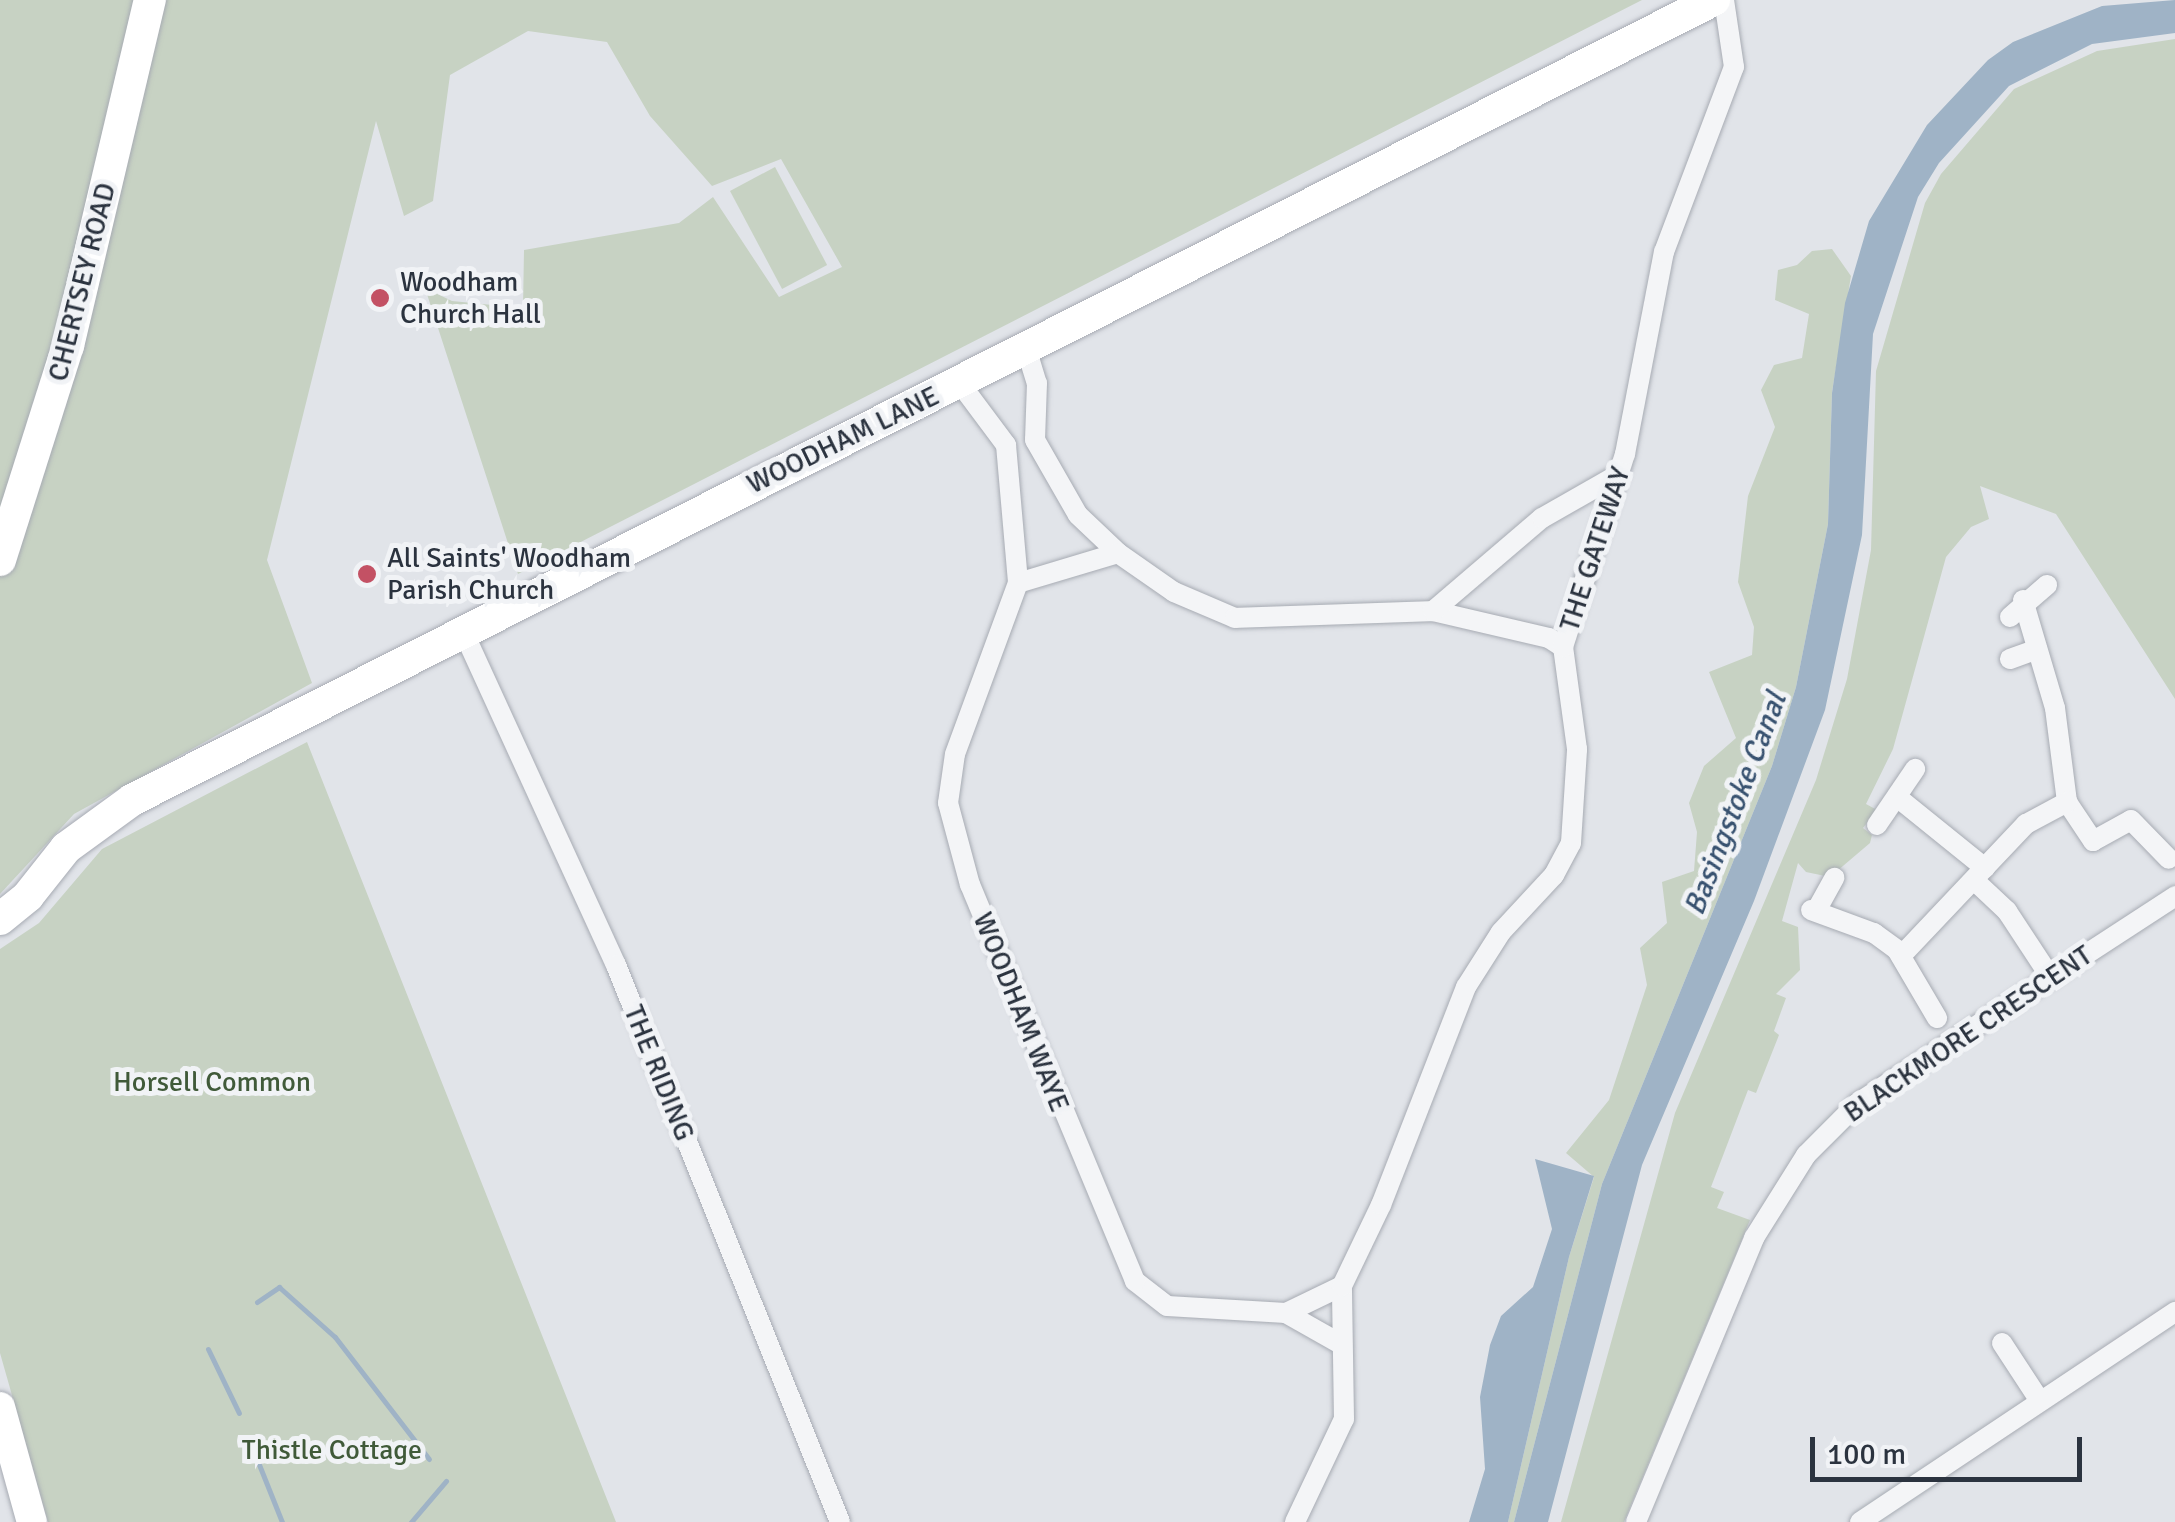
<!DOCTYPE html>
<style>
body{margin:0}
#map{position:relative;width:2175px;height:1522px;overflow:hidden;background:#e1e4e9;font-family:Signika,sans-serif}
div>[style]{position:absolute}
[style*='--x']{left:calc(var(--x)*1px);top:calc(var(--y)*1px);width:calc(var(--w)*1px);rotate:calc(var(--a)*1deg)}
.green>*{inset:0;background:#c7d2c3;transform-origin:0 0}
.water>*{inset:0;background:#9fb3c6}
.stream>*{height:5px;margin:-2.5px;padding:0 2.5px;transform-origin:2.5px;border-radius:2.5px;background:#9fb3c6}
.roads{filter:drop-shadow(0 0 2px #a7abb3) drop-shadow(0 0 2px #a7abb3)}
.street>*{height:20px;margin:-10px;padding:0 10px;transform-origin:10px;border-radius:10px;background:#f4f5f7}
.secondary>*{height:30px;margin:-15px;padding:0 15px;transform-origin:15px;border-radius:15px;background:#fff}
.primary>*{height:32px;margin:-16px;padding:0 16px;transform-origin:16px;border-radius:16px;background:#fff}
.dots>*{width:28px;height:28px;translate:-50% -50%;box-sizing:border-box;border:5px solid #f1f3f6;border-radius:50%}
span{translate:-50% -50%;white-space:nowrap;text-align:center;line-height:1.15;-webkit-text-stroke:10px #f1f3f6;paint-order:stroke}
.street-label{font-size:28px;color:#2b333f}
.poi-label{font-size:28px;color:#2b333f}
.left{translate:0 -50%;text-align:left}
.park-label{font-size:28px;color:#405a39}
.water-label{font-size:30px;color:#385270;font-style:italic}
.scale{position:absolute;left:1810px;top:1437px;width:272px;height:45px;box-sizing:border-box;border:5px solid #2b333f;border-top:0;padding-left:12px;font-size:30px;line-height:35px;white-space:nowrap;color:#2b333f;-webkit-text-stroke:8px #f1f3f6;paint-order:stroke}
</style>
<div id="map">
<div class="green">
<i style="clip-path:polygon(0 0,1642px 0,518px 574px,425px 288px,452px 301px,523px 308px,524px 250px,679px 223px,713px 197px,779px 297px,842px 267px,781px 159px,712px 186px,650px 116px,607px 42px,528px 31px,450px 75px,433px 201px,404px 216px,376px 121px,267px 560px,312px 683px,74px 814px,0 894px)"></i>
<i style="clip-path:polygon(2175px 39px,2175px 699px,2056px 514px,1980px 486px,1989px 519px,1971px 527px,1946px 557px,1893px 749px,1866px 804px,1877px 810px,1863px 828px,1872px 835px,1870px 843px,1830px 877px,1806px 872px,1798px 863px,1782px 921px,1798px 927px,1800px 970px,1776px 994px,1786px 998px,1774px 1031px,1779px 1035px,1756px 1093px,1748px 1090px,1711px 1187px,1724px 1192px,1717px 1208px,1750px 1220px,1624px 1522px,1561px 1522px,1675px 1113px,1816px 780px,1847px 679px,1871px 550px,1876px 371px,1925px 203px,1941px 174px,2014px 89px,2097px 51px)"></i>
<i style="left:775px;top:167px;width:111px;height:51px;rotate:62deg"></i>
<i style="clip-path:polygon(1832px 249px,1851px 276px,1832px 392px,1828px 524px,1796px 687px,1772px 766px,1602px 1184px,1514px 1522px,1508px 1522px,1569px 1257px,1594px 1177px,1566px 1153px,1609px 1100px,1647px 985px,1640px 948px,1667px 923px,1662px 882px,1694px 871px,1697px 832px,1689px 803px,1704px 766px,1736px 738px,1709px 672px,1752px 655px,1754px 627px,1738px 582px,1748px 496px,1775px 427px,1761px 390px,1774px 365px,1802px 358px,1809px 314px,1775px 300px,1778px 270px,1797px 265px,1812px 251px)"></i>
<i style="clip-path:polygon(307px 742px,616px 1522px,48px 1522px,0 1353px,0 949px,39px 923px,102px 849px)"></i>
</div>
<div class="water">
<i style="clip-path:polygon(2175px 0,2175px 33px,2092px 44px,2009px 86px,1939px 163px,1918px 197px,1873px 334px,1862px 535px,1825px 710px,1754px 901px,1642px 1165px,1548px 1522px,1514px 1522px,1602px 1184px,1772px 766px,1796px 687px,1828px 524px,1832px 393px,1845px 303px,1869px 221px,1927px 125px,1988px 60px,2013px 42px,2102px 6px)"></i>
<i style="clip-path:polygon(1535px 1159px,1594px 1176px,1569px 1257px,1508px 1522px,1469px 1522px,1485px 1469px,1480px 1397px,1490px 1345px,1501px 1316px,1533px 1287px,1552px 1229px)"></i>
</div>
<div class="stream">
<i style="--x:257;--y:1302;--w:27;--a:-34"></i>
<i style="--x:279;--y:1287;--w:75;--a:41.8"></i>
<i style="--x:335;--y:1337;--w:154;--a:52.4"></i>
<i style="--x:208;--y:1349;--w:71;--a:64.2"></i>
<i style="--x:248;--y:1437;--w:92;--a:68.2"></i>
<i style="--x:411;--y:1522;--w:54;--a:-49.5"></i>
</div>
<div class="roads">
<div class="street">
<i style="--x:1026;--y:348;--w:37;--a:73"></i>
<i style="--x:1037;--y:383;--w:57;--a:92"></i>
<i style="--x:1035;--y:440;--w:86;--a:60.2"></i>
<i style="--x:1078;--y:515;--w:55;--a:43.5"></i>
<i style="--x:959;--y:382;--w:79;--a:53.3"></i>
<i style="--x:1006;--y:445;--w:139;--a:85"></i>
<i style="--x:2023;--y:600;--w:113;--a:73.5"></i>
<i style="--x:2055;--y:708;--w:95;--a:82.7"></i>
<i style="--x:2067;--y:802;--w:47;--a:56.3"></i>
<i style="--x:2093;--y:841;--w:43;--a:-28.9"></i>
<i style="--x:2131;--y:820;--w:54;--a:45.7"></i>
<i style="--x:1433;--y:611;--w:119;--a:13.1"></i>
<i style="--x:1549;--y:638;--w:17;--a:33"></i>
<i style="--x:2010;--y:617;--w:49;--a:-40.9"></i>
<i style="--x:463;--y:631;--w:367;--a:65.4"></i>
<i style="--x:616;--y:965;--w:600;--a:68.09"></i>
<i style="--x:2010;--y:659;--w:29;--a:-20"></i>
<i style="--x:1897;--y:797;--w:113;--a:38.9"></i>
<i style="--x:1877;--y:825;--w:68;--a:-55.8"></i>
<i style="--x:1975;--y:881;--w:44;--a:43.2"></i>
<i style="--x:2007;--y:911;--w:80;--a:56.7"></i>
<i style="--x:1811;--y:910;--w:67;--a:20.1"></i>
<i style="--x:1874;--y:933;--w:29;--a:36"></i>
<i style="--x:1897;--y:950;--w:79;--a:59.5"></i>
<i style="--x:1816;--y:911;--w:38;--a:-61"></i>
<i style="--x:1901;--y:956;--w:182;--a:-46.6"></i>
<i style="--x:2026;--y:824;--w:47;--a:-28.2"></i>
<i style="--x:1286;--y:1313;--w:62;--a:-25.7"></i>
<i style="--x:1339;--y:1343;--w:61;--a:-150.5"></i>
<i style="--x:1286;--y:1313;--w:119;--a:-176.6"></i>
<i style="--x:1167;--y:1306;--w:41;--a:-142"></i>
<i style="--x:1135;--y:1281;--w:429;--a:-112.6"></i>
<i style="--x:970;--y:885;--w:85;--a:-105"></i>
<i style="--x:948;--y:803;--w:49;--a:-81.9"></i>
<i style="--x:955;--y:754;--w:182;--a:-69.8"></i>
<i style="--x:1018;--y:583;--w:104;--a:-16.7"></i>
<i style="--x:1118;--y:553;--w:68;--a:34.9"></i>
<i style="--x:1174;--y:592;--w:66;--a:23.1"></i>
<i style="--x:1235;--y:618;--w:198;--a:-2"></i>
<i style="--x:1433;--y:611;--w:143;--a:-40.5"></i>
<i style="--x:1542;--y:518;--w:89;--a:-29.7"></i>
<i style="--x:2002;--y:1343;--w:66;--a:56.8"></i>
<i style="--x:1295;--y:1522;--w:114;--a:-64.6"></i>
<i style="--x:1344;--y:1419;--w:133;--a:-90.9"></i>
<i style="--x:1342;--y:1286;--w:90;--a:-64.3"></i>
<i style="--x:1381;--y:1205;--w:234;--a:-68.7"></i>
<i style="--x:1466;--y:987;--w:65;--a:-57.5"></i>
<i style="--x:1501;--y:932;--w:78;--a:-47.1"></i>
<i style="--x:1554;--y:875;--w:36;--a:-62"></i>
<i style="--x:1571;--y:843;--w:94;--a:-86.3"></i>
<i style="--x:1577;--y:749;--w:103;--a:-97.8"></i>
<i style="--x:1563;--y:647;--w:203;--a:-72.2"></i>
<i style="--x:1625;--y:454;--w:206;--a:-79.1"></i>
<i style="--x:1664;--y:252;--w:198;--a:-69.3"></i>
<i style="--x:1734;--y:67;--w:68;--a:-98.5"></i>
<i style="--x:1636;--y:1522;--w:308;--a:-67.4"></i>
<i style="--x:1754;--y:1238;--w:98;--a:-57.9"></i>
<i style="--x:1806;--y:1155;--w:74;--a:-45"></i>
<i style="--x:1858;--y:1103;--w:379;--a:-33.1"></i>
<i style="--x:1860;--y:1522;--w:379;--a:-33.7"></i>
</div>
<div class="secondary">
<i style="--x:0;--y:1407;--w:119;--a:74.5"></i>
</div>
<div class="primary">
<i style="--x:0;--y:560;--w:225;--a:-72.4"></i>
<i style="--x:68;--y:346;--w:356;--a:-76.7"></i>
<i style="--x:0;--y:919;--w:36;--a:-39"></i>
<i style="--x:28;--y:896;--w:61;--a:-51.6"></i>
<i style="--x:66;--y:848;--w:82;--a:-36"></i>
<i style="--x:132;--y:800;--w:1773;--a:-26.83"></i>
</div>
</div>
<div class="dots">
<i style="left:380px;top:298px;background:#c35164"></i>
<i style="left:367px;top:574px;background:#c35164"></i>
</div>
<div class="street-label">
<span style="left:82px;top:282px;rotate:-76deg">CHERTSEY ROAD</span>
<span style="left:843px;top:440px;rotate:-26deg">WOODHAM LANE</span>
<span style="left:1595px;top:549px;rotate:-72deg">THE GATEWAY</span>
<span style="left:1021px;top:1012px;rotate:68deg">WOODHAM WAYE</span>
<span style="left:1968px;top:1034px;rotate:-34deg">BLACKMORE CRESCENT</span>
<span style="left:659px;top:1073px;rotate:68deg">THE RIDING</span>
</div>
<div class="poi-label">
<span class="left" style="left:400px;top:298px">Woodham<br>Church Hall</span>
<span class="left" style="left:387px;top:574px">All Saints' Woodham<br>Parish Church</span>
</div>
<div class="park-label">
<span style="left:212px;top:1082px">Horsell Common</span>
<span style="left:332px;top:1450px">Thistle Cottage</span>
</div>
<div class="water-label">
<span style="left:1736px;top:804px;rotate:-69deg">Basingstoke Canal</span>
</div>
<div class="scale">100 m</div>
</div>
